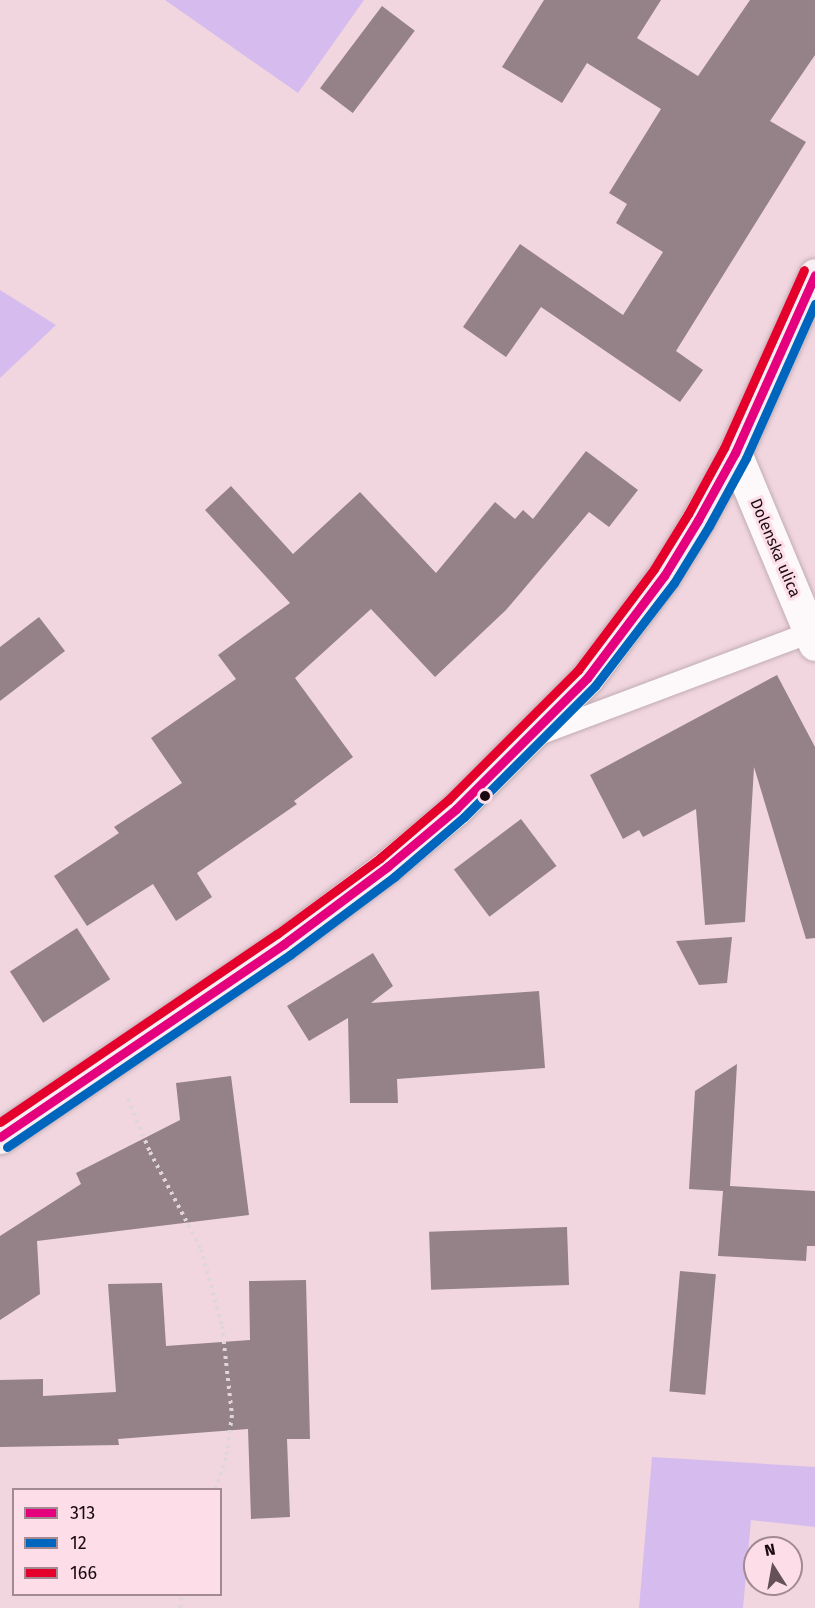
<!DOCTYPE html>
<style>
body{margin:0}
#map{position:relative;width:815px;height:1608px;overflow:hidden;background:#f1d6df;font-family:"Fira Sans",sans-serif}
div>[style]{position:absolute}
[style*='--x']{left:calc(var(--x)*1px);top:calc(var(--y)*1px);width:calc(var(--w)*1px);rotate:calc(var(--a)*1deg)}
.green>*{inset:0;background:#d6bbef}
.building>*{inset:0;background:#958289;transform-origin:0 0}
.path>*{height:4px;margin-top:-2px;transform-origin:0;background:repeating-linear-gradient(90deg,#dfd6d9 0 3px,transparent 0 7.5px)}
.roads{filter:drop-shadow(0 0 2px #c1acb3) drop-shadow(0 0 2px #c1acb3)}
.lane>*{height:21px;margin:-10.5px;padding:0 10.5px;transform-origin:10.5px;border-radius:10.5px;background:#fdf9fa}
.street>*{height:33px;margin:-16.5px;padding:0 16.5px;transform-origin:16.5px;border-radius:16.5px;background:#fdf9fa}
.secondary>*{height:33px;margin:-16.5px;padding:0 16.5px;transform-origin:16.5px;border-radius:16.5px;background:#f7eff2}
.bus-1>*{height:9px;margin:-4.5px;padding:0 4.5px;transform-origin:4.5px;border-radius:4.5px;background:#e5007d}
.bus-2>*{height:9px;margin:-4.5px;padding:0 4.5px;transform-origin:4.5px;border-radius:4.5px;background:#0065bd}
.bus-3>*{height:9px;margin:-4.5px;padding:0 4.5px;transform-origin:4.5px;border-radius:4.5px;background:#e4002b}
.dots>*{width:16px;height:16px;translate:-50% -50%;box-sizing:border-box;border:3px solid #fddee8;border-radius:50%}
span{translate:-50% -50%;white-space:nowrap;text-align:center;line-height:1.15;-webkit-text-stroke:6px #fddee8;paint-order:stroke}
.street-label{font-size:16px;color:#1a0a10}
.legend{position:absolute;left:12px;top:1488px;width:210px;height:108px;box-sizing:border-box;background:#fddee8;border:2px solid #a28992;margin:0;padding:8px 10px;list-style:none;font-size:18px;color:#1a0a10}
.legend li{display:flex;align-items:center;gap:12px;height:30px}
.legend b{width:30px;border:2px solid #a28992}
.north{position:absolute;left:743px;top:1536px;width:60px;height:60px;box-sizing:border-box;background:#fddee8;border:2px solid #a28992;border-radius:50%;rotate:349deg;font-size:16px;font-weight:700;line-height:24px;text-align:center;color:#1a0a10}
.north::after{content:'';display:block;margin:auto;width:21px;height:27px;background:#655158;clip-path:polygon(50% 0,100% 100%,50% 72%,0 100%)}
</style>
<div id="map">
<div class="green">
<i style="clip-path:polygon(165px 0,364px 0,298px 93px)"></i>
<i style="clip-path:polygon(0 290px,56px 325px,0 378px)"></i>
<i style="clip-path:polygon(652px 1457px,815px 1467px,815px 1527px,751px 1520px,743px 1608px,639px 1608px)"></i>
</div>
<div class="building">
<i style="clip-path:polygon(544px 0,661px 0,637px 38px,698px 76px,750px 0,815px 0,815px 55px,770px 121px,806px 142px,676px 351px,703px 370px,680px 402px,541px 307px,506px 357px,463px 327px,520px 244px,623px 315px,663px 252px,616px 223px,627px 204px,609px 193px,661px 109px,587px 63px,562px 103px,502px 67px)"></i>
<i style="left:382px;top:6px;width:41px;height:103px;rotate:37deg"></i>
<i style="clip-path:polygon(586px 451px,638px 490px,609px 527px,589px 512px,506px 610px,435px 677px,371px 609px,295px 678px,353px 757px,294px 801px,297px 804px,197px 873px,212px 897px,176px 921px,153px 884px,87px 926px,54px 876px,119px 833px,114px 827px,182px 783px,151px 738px,236px 679px,218px 655px,290px 603px,205px 510px,231px 486px,293px 554px,360px 492px,436px 573px,495px 502px,515px 519px,523px 510px,533px 519px)"></i>
<i style="clip-path:polygon(39px 617px,65px 651px,0 701px,0 647px)"></i>
<i style="clip-path:polygon(777px 675px,815px 747px,815px 938px,806px 939px,754px 767px,745px 922px,705px 925px,696px 809px,643px 837px,639px 830px,623px 839px,590px 775px)"></i>
<i style="left:521px;top:819px;width:59px;height:84px;rotate:53deg"></i>
<i style="left:77px;top:928px;width:61px;height:80px;rotate:57deg"></i>
<i style="clip-path:polygon(732px 937px,727px 983px,699px 985px,676px 941px)"></i>
<i style="clip-path:polygon(373px 953px,393px 986px,371px 1003px,539px 991px,545px 1068px,397px 1079px,398px 1103px,350px 1103px,348px 1018px,309px 1041px,287px 1006px)"></i>
<i style="clip-path:polygon(737px 1064px,730px 1186px,815px 1191px,815px 1246px,807px 1246px,806px 1261px,718px 1256px,723px 1191px,689px 1189px,695px 1091px)"></i>
<i style="clip-path:polygon(231px 1076px,249px 1215px,37px 1241px,40px 1294px,0 1320px,0 1236px,81px 1184px,76px 1173px,180px 1120px,176px 1083px)"></i>
<i style="left:567px;top:1227px;width:58px;height:138px;rotate:88deg"></i>
<i style="left:680px;top:1271px;width:36px;height:121px;rotate:5deg"></i>
<i style="clip-path:polygon(306px 1280px,310px 1439px,287px 1439px,290px 1517px,251px 1519px,248px 1429px,118px 1439px,119px 1445px,0 1447px,0 1380px,43px 1379px,43px 1396px,116px 1392px,108px 1284px,162px 1283px,166px 1346px,250px 1340px,249px 1281px)"></i>
</div>
<div class="path">
<i style="--x:128;--y:1099;--w:57;--a:67.5"></i>
<i style="--x:150;--y:1152;--w:110;--a:62.3"></i>
<i style="--x:201;--y:1249;--w:80;--a:74.7"></i>
<i style="--x:222;--y:1326;--w:90;--a:83.6"></i>
<i style="--x:232;--y:1415;--w:43;--a:97.9"></i>
<i style="--x:226;--y:1458;--w:34;--a:109"></i>
<i style="--x:180;--y:1608;--w:14;--a:-82"></i>
</div>
<div class="roads">
<div class="lane">
<i style="--x:541;--y:733;--w:287;--a:-20.6"></i>
</div>
<div class="street">
<i style="--x:735;--y:453;--w:207;--a:67.3"></i>
</div>
<div class="secondary">
<i style="--x:0;--y:1137;--w:343;--a:-34.2"></i>
<i style="--x:284;--y:944;--w:129;--a:-36.8"></i>
<i style="--x:387;--y:867;--w:90;--a:-40"></i>
<i style="--x:456;--y:809;--w:185;--a:-45"></i>
<i style="--x:587;--y:678;--w:128;--a:-53"></i>
<i style="--x:664;--y:576;--w:66;--a:-58.7"></i>
<i style="--x:698;--y:520;--w:77;--a:-61.1"></i>
<i style="--x:735;--y:453;--w:195;--a:-65.8"></i>
</div>
</div>
<div class="bus-1">
<i style="--x:0;--y:1137;--w:343;--a:-34.2"></i>
<i style="--x:284;--y:944;--w:129;--a:-36.8"></i>
<i style="--x:387;--y:867;--w:90;--a:-40"></i>
<i style="--x:456;--y:809;--w:185;--a:-45"></i>
<i style="--x:587;--y:678;--w:128;--a:-53"></i>
<i style="--x:664;--y:576;--w:66;--a:-58.7"></i>
<i style="--x:698;--y:520;--w:77;--a:-61.1"></i>
<i style="--x:735;--y:453;--w:195;--a:-65.8"></i>
</div>
<div class="bus-2">
<i style="--x:7;--y:1147;--w:343;--a:-34.2"></i>
<i style="--x:291;--y:954;--w:129;--a:-36.8"></i>
<i style="--x:394;--y:877;--w:92;--a:-40.6"></i>
<i style="--x:464;--y:817;--w:185;--a:-45"></i>
<i style="--x:595;--y:686;--w:130;--a:-52.5"></i>
<i style="--x:674;--y:583;--w:67;--a:-58.4"></i>
<i style="--x:709;--y:526;--w:77;--a:-61.4"></i>
<i style="--x:746;--y:458;--w:169;--a:-65.9"></i>
</div>
<div class="bus-3">
<i style="--x:0;--y:1122;--w:335;--a:-34.2"></i>
<i style="--x:277;--y:934;--w:128;--a:-36.4"></i>
<i style="--x:380;--y:858;--w:89;--a:-40.5"></i>
<i style="--x:448;--y:800;--w:184;--a:-45"></i>
<i style="--x:578;--y:670;--w:126;--a:-53"></i>
<i style="--x:654;--y:569;--w:65;--a:-58.3"></i>
<i style="--x:688;--y:514;--w:75;--a:-61.4"></i>
<i style="--x:724;--y:448;--w:195;--a:-65.8"></i>
</div>
<div class="dots">
<i style="left:485px;top:796px;background:#1a0a10"></i>
</div>
<div class="street-label">
<span style="left:775px;top:548px;rotate:67deg">Dolenska ulica</span>
</div>
<ul class="legend">
<li><b style="height:8px;background:#e5007d"></b>313</li>
<li><b style="height:8px;background:#0065bd"></b>12</li>
<li><b style="height:8px;background:#e4002b"></b>166</li>
</ul>
<div class="north">N</div>
</div>
